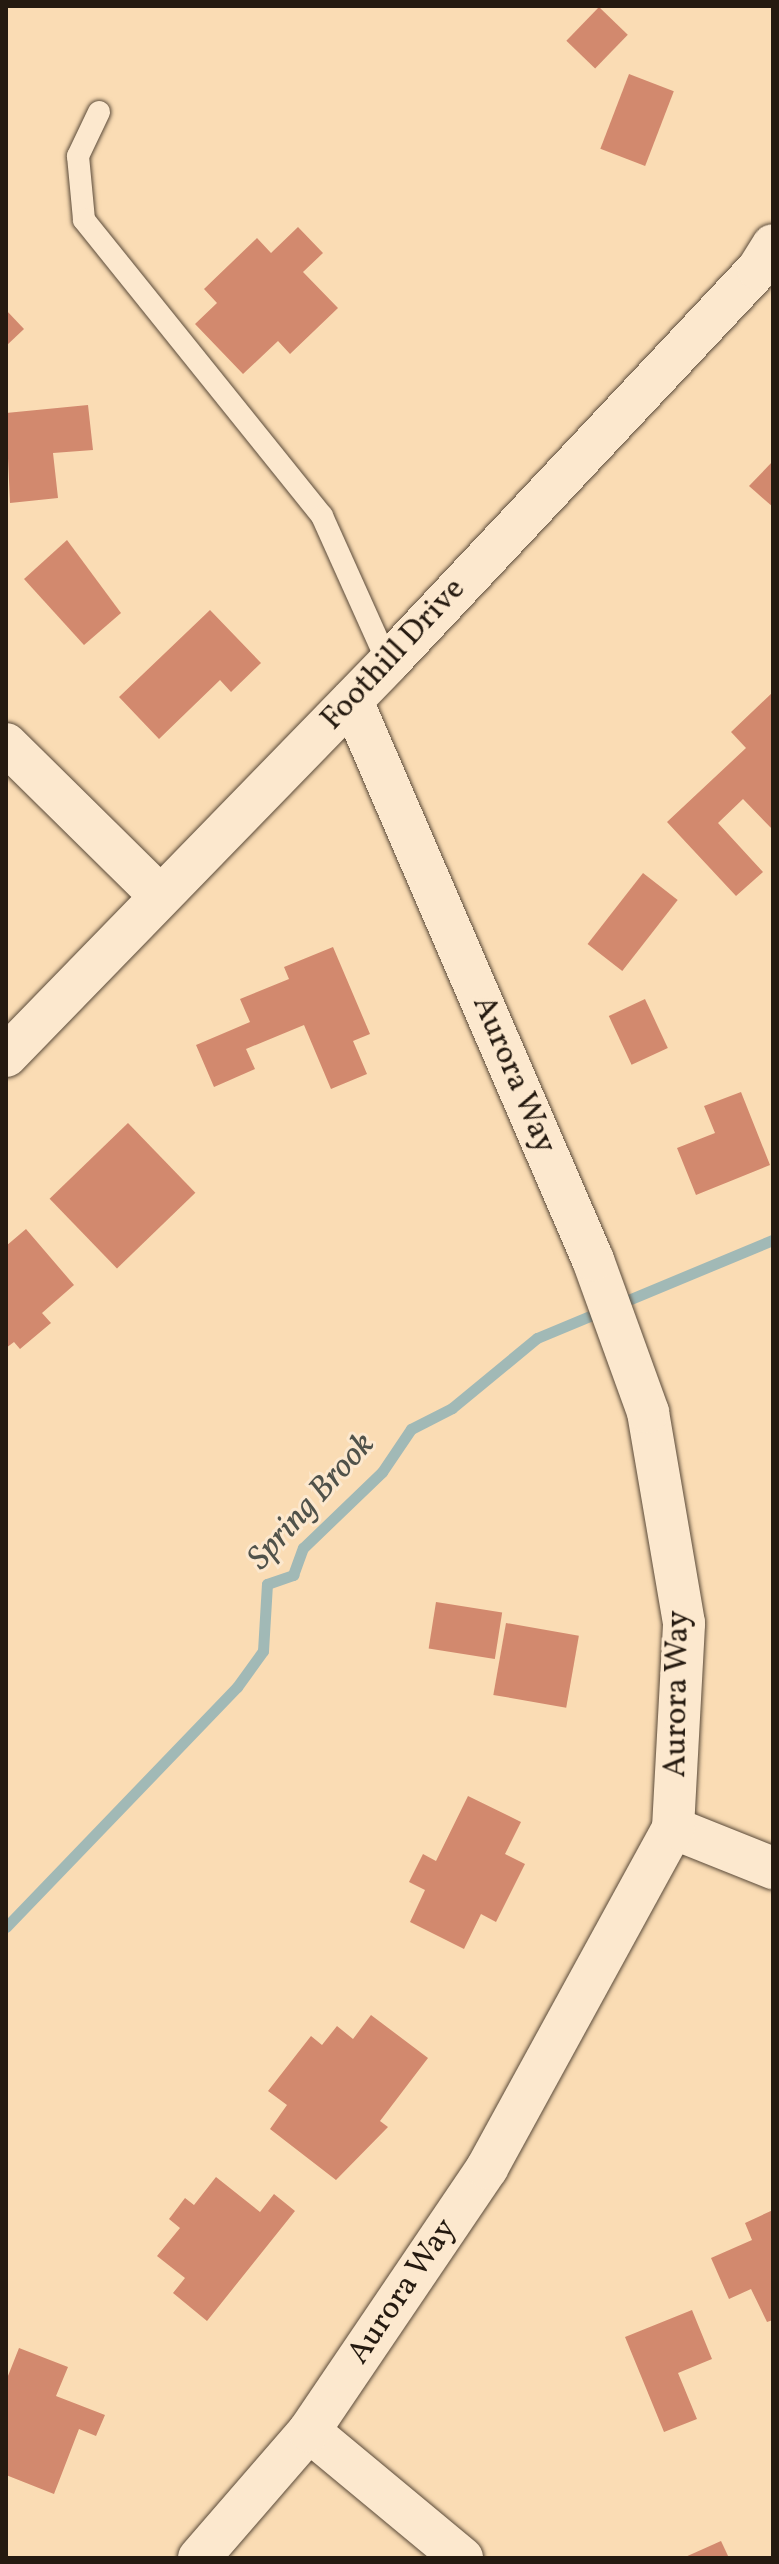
<!DOCTYPE html>
<style>
body{margin:0}
#map{position:relative;width:779px;height:2564px;overflow:hidden;background:#fadcb4;font-family:Vollkorn,serif}
div>[style]{position:absolute}
[style*='--x']{left:calc(var(--x)*1px);top:calc(var(--y)*1px);width:calc(var(--w)*1px);rotate:calc(var(--a)*1deg)}
.stream>*{height:11px;margin:-5.5px;padding:0 5.5px;transform-origin:5.5px;border-radius:5.5px;background:#a1b9b6}
.building>*{inset:0;background:#d2896e;transform-origin:0 0}
.roads{filter:drop-shadow(0 0 2px #5a4a39) drop-shadow(0 0 2px #5a4a39)}
.service>*{height:22px;margin:-11px;padding:0 11px;transform-origin:11px;border-radius:11px;background:#fce8ce}
.minor>*{height:42px;margin:-21px;padding:0 21px;transform-origin:21px;border-radius:21px;background:#fce8ce}
span{translate:-50% -50%;white-space:nowrap;text-align:center;line-height:1.15;-webkit-text-stroke:6px #fce8ce;paint-order:stroke}
.street-label{font-size:32px;color:#251a10}
.water-label{font-size:34px;color:#50524a;font-style:italic}
.frame{position:absolute;inset:0;border:8px solid #251a10;pointer-events:none}
</style>
<div id="map">
<div class="stream">
<i style="--x:6;--y:1927;--w:333;--a:-46.1"></i>
<i style="--x:237;--y:1687;--w:44;--a:-54.2"></i>
<i style="--x:263;--y:1651;--w:67;--a:-86.6"></i>
<i style="--x:267;--y:1584;--w:28;--a:-19"></i>
<i style="--x:293;--y:1575;--w:29;--a:-70"></i>
<i style="--x:303;--y:1548;--w:110;--a:-43.9"></i>
<i style="--x:382;--y:1472;--w:52;--a:-56"></i>
<i style="--x:411;--y:1429;--w:46;--a:-27.1"></i>
<i style="--x:452;--y:1408;--w:110;--a:-39.5"></i>
<i style="--x:537;--y:1338;--w:256;--a:-22.6"></i>
</div>
<div class="building">
<i style="left:599px;top:7px;width:40px;height:47px;rotate:44deg"></i>
<i style="left:629px;top:74px;width:48px;height:80px;rotate:21deg"></i>
<i style="clip-path:polygon(298px 227px,323px 253px,303px 272px,338px 308px,290px 354px,278px 341px,243px 374px,195px 324px,217px 303px,204px 289px,257px 238px,271px 253px)"></i>
<i style="clip-path:polygon(6px 310px,24px 329px,6px 346px)"></i>
<i style="clip-path:polygon(88px 405px,93px 450px,53px 453px,58px 498px,10px 503px,6px 413px)"></i>
<i style="clip-path:polygon(773px 461px,773px 507px,749px 486px)"></i>
<i style="clip-path:polygon(67px 540px,121px 613px,84px 645px,24px 579px)"></i>
<i style="clip-path:polygon(210px 610px,261px 663px,231px 692px,220px 680px,159px 739px,119px 697px)"></i>
<i style="clip-path:polygon(773px 692px,773px 830px,743px 799px,718px 823px,763px 872px,736px 896px,667px 822px,746px 748px,731px 732px)"></i>
<i style="left:643px;top:873px;width:44px;height:90px;rotate:38deg"></i>
<i style="clip-path:polygon(333px 947px,370px 1034px,353px 1041px,367px 1074px,331px 1089px,304px 1025px,246px 1049px,255px 1069px,214px 1087px,196px 1045px,250px 1022px,240px 999px,289px 979px,284px 967px)"></i>
<i style="left:645px;top:999px;width:54px;height:40px;rotate:65deg"></i>
<i style="clip-path:polygon(741px 1092px,770px 1165px,696px 1195px,677px 1148px,715px 1133px,704px 1106px)"></i>
<i style="left:128px;top:1123px;width:97px;height:109px;rotate:46deg"></i>
<i style="clip-path:polygon(26px 1229px,74px 1285px,42px 1313px,51px 1323px,20px 1349px,14px 1342px,6px 1348px,6px 1246px)"></i>
<i style="left:436px;top:1602px;width:67px;height:47px;rotate:9deg"></i>
<i style="left:506px;top:1623px;width:74px;height:73px;rotate:10deg"></i>
<i style="clip-path:polygon(468px 1796px,521px 1822px,505px 1854px,525px 1864px,496px 1922px,481px 1914px,464px 1949px,410px 1922px,425px 1890px,409px 1882px,423px 1854px,436px 1861px)"></i>
<i style="clip-path:polygon(371px 2015px,428px 2058px,380px 2121px,388px 2127px,336px 2180px,270px 2129px,287px 2105px,268px 2091px,311px 2036px,322px 2045px,337px 2026px,353px 2039px)"></i>
<i style="clip-path:polygon(216px 2177px,260px 2212px,274px 2194px,295px 2211px,207px 2321px,173px 2293px,185px 2278px,157px 2256px,180px 2228px,169px 2219px,185px 2198px,194px 2205px)"></i>
<i style="clip-path:polygon(773px 2210px,773px 2320px,767px 2322px,751px 2289px,729px 2299px,711px 2258px,752px 2240px,745px 2223px)"></i>
<i style="clip-path:polygon(692px 2310px,712px 2359px,678px 2373px,697px 2419px,664px 2432px,625px 2337px)"></i>
<i style="clip-path:polygon(19px 2348px,68px 2367px,56px 2396px,105px 2415px,96px 2436px,79px 2429px,54px 2494px,6px 2475px,6px 2381px)"></i>
<i style="clip-path:polygon(721px 2541px,729px 2558px,683px 2558px)"></i>
</div>
<div class="roads">
<div class="service">
<i style="--x:99;--y:112;--w:49;--a:115.5"></i>
<i style="--x:78;--y:156;--w:64;--a:84.6"></i>
<i style="--x:84;--y:220;--w:380;--a:51.2"></i>
<i style="--x:322;--y:516;--w:161;--a:65.8"></i>
</div>
<div class="minor">
<i style="--x:6;--y:744;--w:216;--a:44.6"></i>
<i style="--x:6;--y:1056;--w:548;--a:-45.81"></i>
<i style="--x:388;--y:663;--w:540;--a:-46.8"></i>
<i style="--x:758;--y:269;--w:28;--a:-58"></i>
<i style="--x:673;--y:1828;--w:108;--a:21.8"></i>
<i style="--x:309;--y:2431;--w:199;--a:39.7"></i>
<i style="--x:199;--y:2558;--w:168;--a:-49.1"></i>
<i style="--x:309;--y:2431;--w:318;--a:-55.9"></i>
<i style="--x:487;--y:2168;--w:388;--a:-61.3"></i>
<i style="--x:673;--y:1828;--w:205;--a:-86.9"></i>
<i style="--x:684;--y:1623;--w:214;--a:-99.7"></i>
<i style="--x:648;--y:1412;--w:162;--a:-109.9"></i>
<i style="--x:593;--y:1260;--w:609;--a:-113.32"></i>
</div>
</div>
<div class="street-label">
<span style="left:394px;top:655px;rotate:-47deg">Foothill Drive</span>
<span style="left:513px;top:1075px;rotate:67deg">Aurora Way</span>
<span style="left:678px;top:1694px;rotate:-89deg">Aurora Way</span>
<span style="left:403px;top:2292px;rotate:-56deg">Aurora Way</span>
</div>
<div class="water-label">
<span style="left:312px;top:1502px;rotate:-48deg">Spring Brook</span>
</div>
<div class="frame"></div>
</div>
